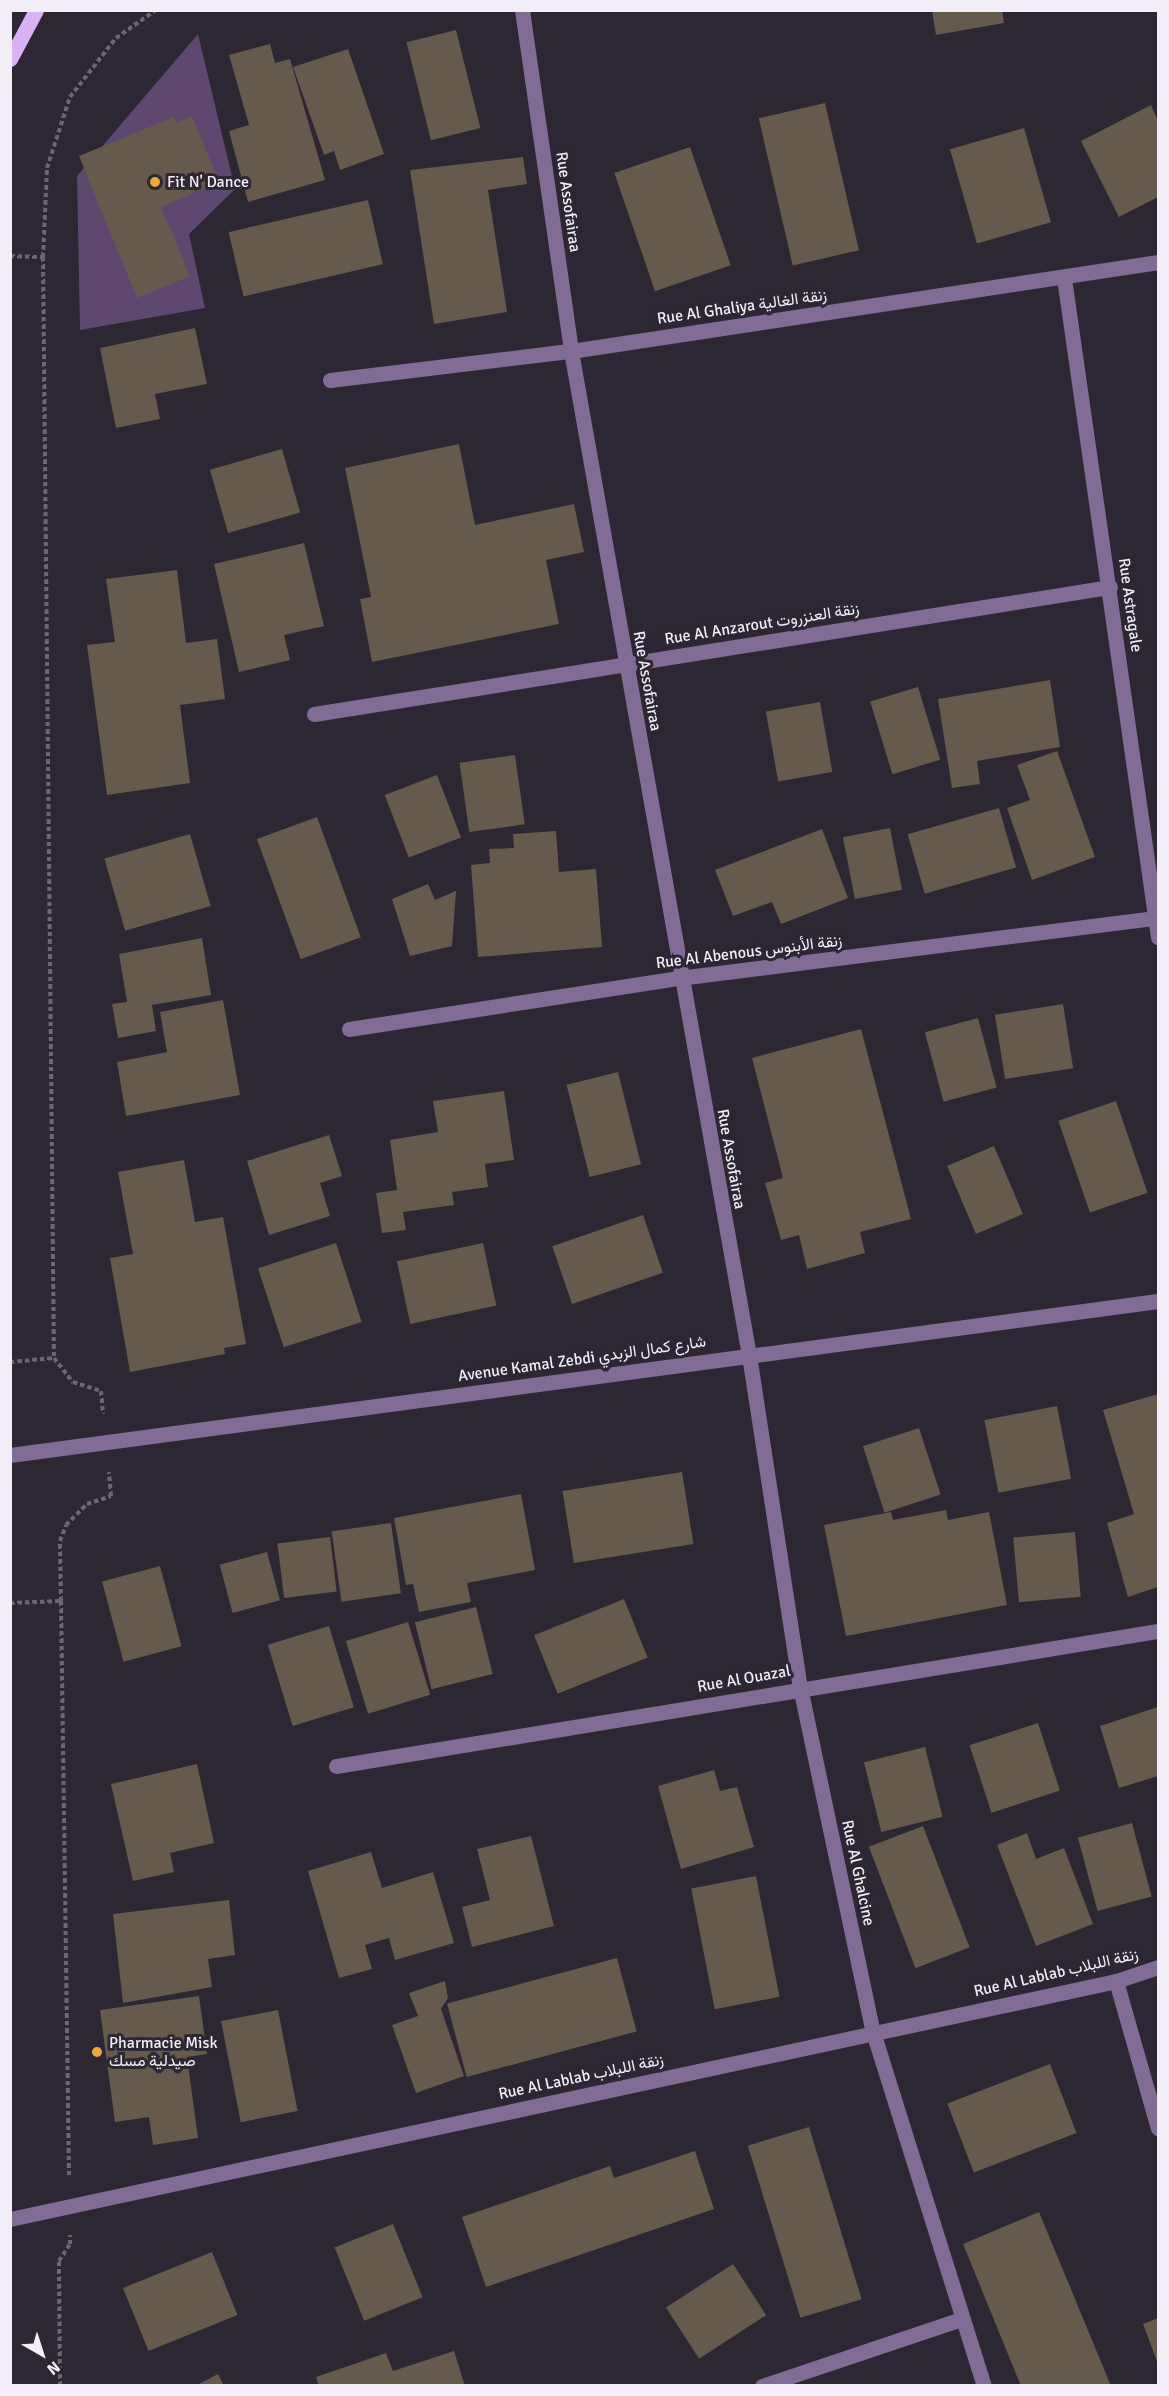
<!DOCTYPE html>
<meta charset="utf-8">
<style>
body{margin:0}
#map{position:relative;width:1169px;height:2396px;overflow:hidden;background:#2d2633;font-family:Signika,Vazirmatn,sans-serif}
div>[style]{position:absolute}
.green>*{inset:0;background:#5e486f}
.building>*{inset:0;background:#655a4c;transform-origin:0 0}
.path>*{height:4px;margin-top:-2px;transform-origin:0;background:repeating-linear-gradient(90deg,#6d6672 0 4.5px,transparent 0 7.5px)}
.minor>*{height:15px;margin:-7.5px;padding:0 7.5px;transform-origin:7.5px;border-radius:7.5px;background:#826b95}
.major>*{height:15px;margin:-7.5px;padding:0 7.5px;transform-origin:7.5px;border-radius:7.5px;background:#d8b1f7}
.dots>*{width:16px;height:16px;translate:-50% -50%;box-sizing:border-box;border:3px solid #2d2633;border-radius:50%}
span{translate:-50% -50%;white-space:nowrap;text-align:center;line-height:1.15;-webkit-text-stroke:6px #2d2633;paint-order:stroke}
.poi-label{font-size:16px;color:#f2edf7}
.left{translate:0 -50%;text-align:left}
.street-label{font-size:16px;color:#f2edf7}
.frame{position:absolute;inset:0;border:12px solid #f2edf7;pointer-events:none}
.north{position:absolute;left:12px;top:2324px;width:60px;height:60px;-webkit-text-stroke:4px #2d2633;paint-order:stroke;rotate:141deg;font-size:16px;font-weight:700;line-height:24px;text-align:center;color:#f2edf7}
.north::after{content:'';display:block;margin:auto;width:21px;height:27px;background:#f2edf7;clip-path:polygon(50% 0,100% 100%,50% 72%,0 100%)}
</style>
<div id="map">
<div class="green">
<div style="clip-path:polygon(198px 34px,235px 189px,189px 234px,205px 308px,80px 330px,77px 176px)"></div>
</div>
<div class="building">
<div style="clip-path:polygon(932px 10px,1002px 10px,1004px 23px,936px 35px)"></div>
<div style="left:456px;top:30px;width:101px;height:51px;rotate:76deg"></div>
<div style="clip-path:polygon(270px 44px,275px 63px,290px 59px,325px 180px,248px 202px,229px 131px,249px 125px,229px 55px)"></div>
<div style="clip-path:polygon(348px 49px,384px 154px,340px 170px,334px 151px,324px 155px,293px 67px)"></div>
<div style="left:825px;top:103px;width:151px;height:68px;rotate:77deg"></div>
<div style="clip-path:polygon(1151px 105px,1158px 121px,1158px 197px,1119px 217px,1081px 141px)"></div>
<div style="clip-path:polygon(192px 116px,219px 182px,161px 207px,190px 276px,137px 298px,79px 156px,174px 117px,176px 123px)"></div>
<div style="left:1024px;top:128px;width:98px;height:77px;rotate:74deg"></div>
<div style="left:690px;top:147px;width:125px;height:80px;rotate:71deg"></div>
<div style="clip-path:polygon(523px 157px,527px 184px,488px 190px,507px 312px,434px 324px,410px 170px)"></div>
<div style="left:368px;top:200px;width:66px;height:143px;rotate:77deg"></div>
<div style="clip-path:polygon(195px 328px,207px 384px,155px 394px,160px 419px,116px 428px,100px 348px)"></div>
<div style="clip-path:polygon(459px 444px,475px 525px,574px 504px,584px 552px,546px 560px,559px 624px,372px 662px,360px 599px,371px 597px,345px 468px)"></div>
<div style="left:282px;top:449px;width:66px;height:75px;rotate:74deg"></div>
<div style="clip-path:polygon(304px 543px,324px 626px,284px 635px,290px 660px,239px 672px,214px 564px)"></div>
<div style="clip-path:polygon(177px 570px,186px 643px,217px 639px,225px 699px,180px 705px,190px 783px,107px 795px,87px 645px,115px 642px,106px 579px)"></div>
<div style="clip-path:polygon(1050px 680px,1060px 747px,977px 761px,980px 784px,952px 788px,938px 699px)"></div>
<div style="left:918px;top:687px;width:76px;height:50px;rotate:73deg"></div>
<div style="left:820px;top:702px;width:71px;height:55px;rotate:80deg"></div>
<div style="clip-path:polygon(1057px 751px,1095px 857px,1032px 880px,1007px 808px,1030px 800px,1017px 765px)"></div>
<div style="left:515px;top:755px;width:70px;height:56px;rotate:82deg"></div>
<div style="left:437px;top:775px;width:67px;height:56px;rotate:69deg"></div>
<div style="left:999px;top:808px;width:62px;height:95px;rotate:74deg"></div>
<div style="left:317px;top:817px;width:128px;height:64px;rotate:70deg"></div>
<div style="left:890px;top:828px;width:63px;height:48px;rotate:79deg"></div>
<div style="clip-path:polygon(822px 829px,848px 898px,781px 924px,772px 902px,733px 916px,715px 870px)"></div>
<div style="clip-path:polygon(556px 831px,559px 872px,596px 869px,602px 947px,478px 957px,471px 865px,490px 863px,489px 849px,514px 848px,513px 834px)"></div>
<div style="left:190px;top:834px;width:75px;height:89px;rotate:74deg"></div>
<div style="clip-path:polygon(428px 884px,435px 900px,456px 891px,452px 946px,410px 956px,392px 899px)"></div>
<div style="clip-path:polygon(202px 938px,211px 995px,152px 1005px,156px 1031px,118px 1038px,112px 1004px,127px 1002px,119px 954px)"></div>
<div style="clip-path:polygon(223px 1000px,240px 1095px,126px 1116px,117px 1062px,167px 1052px,160px 1012px)"></div>
<div style="left:1063px;top:1004px;width:65px;height:69px;rotate:81deg"></div>
<div style="left:978px;top:1018px;width:72px;height:55px;rotate:75deg"></div>
<div style="clip-path:polygon(861px 1029px,911px 1219px,860px 1232px,865px 1253px,807px 1269px,799px 1235px,781px 1240px,765px 1183px,783px 1178px,752px 1058px)"></div>
<div style="left:618px;top:1072px;width:95px;height:53px;rotate:76deg"></div>
<div style="clip-path:polygon(504px 1091px,514px 1160px,485px 1164px,488px 1187px,452px 1192px,454px 1205px,403px 1212px,406px 1230px,382px 1233px,376px 1193px,397px 1190px,390px 1140px,438px 1132px,433px 1101px)"></div>
<div style="left:1116px;top:1101px;width:97px;height:61px;rotate:71deg"></div>
<div style="clip-path:polygon(329px 1135px,342px 1176px,320px 1183px,330px 1216px,269px 1235px,247px 1161px)"></div>
<div style="left:994px;top:1146px;width:74px;height:51px;rotate:67deg"></div>
<div style="clip-path:polygon(184px 1160px,195px 1222px,223px 1217px,246px 1344px,224px 1348px,225px 1354px,130px 1372px,110px 1258px,133px 1254px,118px 1172px)"></div>
<div style="left:643px;top:1215px;width:61px;height:96px;rotate:71deg"></div>
<div style="left:336px;top:1243px;width:83px;height:82px;rotate:72deg"></div>
<div style="left:483px;top:1243px;width:64px;height:88px;rotate:78deg"></div>
<div style="clip-path:polygon(1158px 1394px,1158px 1587px,1128px 1597px,1107px 1523px,1134px 1514px,1103px 1410px)"></div>
<div style="left:1057px;top:1406px;width:74px;height:74px;rotate:79deg"></div>
<div style="left:919px;top:1428px;width:70px;height:59px;rotate:72deg"></div>
<div style="left:682px;top:1472px;width:73px;height:121px;rotate:81deg"></div>
<div style="clip-path:polygon(521px 1494px,535px 1570px,467px 1583px,471px 1602px,419px 1612px,413px 1584px,406px 1585px,394px 1518px)"></div>
<div style="clip-path:polygon(946px 1510px,948px 1520px,989px 1512px,1007px 1605px,846px 1636px,824px 1525px,891px 1512px,893px 1520px)"></div>
<div style="left:391px;top:1523px;width:71px;height:60px;rotate:82deg"></div>
<div style="left:1075px;top:1532px;width:65px;height:62px;rotate:85deg"></div>
<div style="left:330px;top:1537px;width:55px;height:53px;rotate:83deg"></div>
<div style="left:267px;top:1552px;width:50px;height:49px;rotate:75deg"></div>
<div style="left:160px;top:1566px;width:83px;height:60px;rotate:75deg"></div>
<div style="left:624px;top:1599px;width:63px;height:97px;rotate:68deg"></div>
<div style="left:476px;top:1607px;width:69px;height:63px;rotate:76deg"></div>
<div style="left:408px;top:1622px;width:76px;height:65px;rotate:73deg"></div>
<div style="left:329px;top:1626px;width:85px;height:64px;rotate:73deg"></div>
<div style="clip-path:polygon(1158px 1707px,1158px 1776px,1119px 1788px,1100px 1726px)"></div>
<div style="left:1038px;top:1723px;width:71px;height:72px;rotate:72deg"></div>
<div style="left:925px;top:1747px;width:72px;height:63px;rotate:76deg"></div>
<div style="clip-path:polygon(197px 1764px,214px 1843px,170px 1853px,174px 1872px,133px 1881px,111px 1784px)"></div>
<div style="clip-path:polygon(714px 1770px,720px 1791px,737px 1787px,754px 1847px,681px 1869px,658px 1786px)"></div>
<div style="left:1132px;top:1823px;width:76px;height:56px;rotate:75deg"></div>
<div style="left:923px;top:1826px;width:130px;height:58px;rotate:69deg"></div>
<div style="clip-path:polygon(1027px 1833px,1036px 1859px,1064px 1848px,1093px 1924px,1036px 1946px,997px 1845px)"></div>
<div style="clip-path:polygon(531px 1836px,554px 1926px,472px 1947px,462px 1907px,490px 1900px,477px 1849px)"></div>
<div style="clip-path:polygon(371px 1852px,382px 1888px,433px 1872px,454px 1943px,395px 1960px,389px 1938px,365px 1945px,372px 1969px,339px 1978px,308px 1871px)"></div>
<div style="left:756px;top:1876px;width:123px;height:66px;rotate:79deg"></div>
<div style="clip-path:polygon(229px 1900px,235px 1955px,208px 1959px,212px 1987px,123px 2003px,113px 1914px)"></div>
<div style="left:617px;top:1958px;width:76px;height:176px;rotate:75deg"></div>
<div style="clip-path:polygon(445px 1981px,448px 1998px,441px 2009px,464px 2076px,416px 2093px,392px 2025px,418px 2016px,409px 1993px)"></div>
<div style="clip-path:polygon(199px 1996px,207px 2054px,187px 2057px,198px 2138px,153px 2145px,149px 2117px,115px 2122px,100px 2010px)"></div>
<div style="left:278px;top:2010px;width:103px;height:58px;rotate:79deg"></div>
<div style="left:1050px;top:2064px;width:74px;height:110px;rotate:69deg"></div>
<div style="left:809px;top:2127px;width:180px;height:64px;rotate:73deg"></div>
<div style="clip-path:polygon(695px 2151px,714px 2209px,486px 2287px,462px 2217px,610px 2166px,614px 2178px)"></div>
<div style="clip-path:polygon(1039px 2212px,1111px 2386px,1021px 2386px,963px 2244px)"></div>
<div style="left:393px;top:2224px;width:79px;height:63px;rotate:68deg"></div>
<div style="left:212px;top:2252px;width:68px;height:96px;rotate:68deg"></div>
<div style="left:733px;top:2264px;width:61px;height:80px;rotate:57deg"></div>
<div style="clip-path:polygon(1158px 2318px,1158px 2364px,1143px 2324px)"></div>
<div style="clip-path:polygon(454px 2351px,465px 2386px,319px 2386px,316px 2377px,386px 2353px,393px 2371px)"></div>
<div style="clip-path:polygon(218px 2374px,224px 2386px,195px 2386px)"></div>
</div>
<div class="path">
<div style="left:10px;top:256px;width:33px;rotate:2deg"></div>
<div style="left:43px;top:257px;width:89px;rotate:-87.4deg"></div>
<div style="left:47px;top:168px;width:75px;rotate:-72.1deg"></div>
<div style="left:70px;top:97px;width:75px;rotate:-52.1deg"></div>
<div style="left:116px;top:38px;width:49px;rotate:-35deg"></div>
<div style="left:43px;top:257px;width:1101px;rotate:89.43deg"></div>
<div style="left:10px;top:1362px;width:44px;rotate:-5.2deg"></div>
<div style="left:54px;top:1358px;width:31px;rotate:52deg"></div>
<div style="left:73px;top:1382px;width:29px;rotate:18deg"></div>
<div style="left:101px;top:1391px;width:23px;rotate:85deg"></div>
<div style="left:61px;top:1601px;width:575px;rotate:89.2deg"></div>
<div style="left:10px;top:1603px;width:51px;rotate:-2.2deg"></div>
<div style="left:61px;top:1601px;width:60px;rotate:-91deg"></div>
<div style="left:60px;top:1541px;width:17px;rotate:-69deg"></div>
<div style="left:66px;top:1525px;width:30px;rotate:-45deg"></div>
<div style="left:87px;top:1504px;width:25px;rotate:-18deg"></div>
<div style="left:111px;top:1496px;width:24px;rotate:-95deg"></div>
<div style="left:60px;top:2386px;width:125px;rotate:-90.5deg"></div>
<div style="left:59px;top:2261px;width:20px;rotate:-57deg"></div>
<div style="left:70px;top:2244px;width:9px;rotate:-90deg"></div>
</div>
<div class="minor">
<div style="left:522px;top:10px;width:345px;rotate:81.8deg"></div>
<div style="left:571px;top:351px;width:1020px;rotate:79.95deg"></div>
<div style="left:749px;top:1355px;width:336px;rotate:81.3deg"></div>
<div style="left:800px;top:1687px;width:353px;rotate:78.1deg"></div>
<div style="left:873px;top:2032px;width:371px;rotate:72.6deg"></div>
<div style="left:1064px;top:278px;width:666px;rotate:81.88deg"></div>
<div style="left:330px;top:380px;width:243px;rotate:-6.9deg"></div>
<div style="left:571px;top:351px;width:594px;rotate:-8.62deg"></div>
<div style="left:314px;top:714px;width:806px;rotate:-9.07deg"></div>
<div style="left:349px;top:1029px;width:334px;rotate:-8.8deg"></div>
<div style="left:679px;top:978px;width:480px;rotate:-7.2deg"></div>
<div style="left:10px;top:1455px;width:1158px;rotate:-7.64deg"></div>
<div style="left:336px;top:1766px;width:833px;rotate:-9.33deg"></div>
<div style="left:1116px;top:1981px;width:153px;rotate:74.1deg"></div>
<div style="left:10px;top:2219px;width:1131px;rotate:-12.14deg"></div>
<div style="left:1116px;top:1981px;width:44px;rotate:-18.4deg"></div>
<div style="left:762px;top:2386px;width:210px;rotate:-18.6deg"></div>
</div>
<div class="major">
<div style="left:10px;top:59px;width:55px;rotate:-62deg"></div>
</div>
<div class="dots">
<div style="left:155px;top:182px;background:#eda83b"></div>
<div style="left:97px;top:2052px;background:#eda83b"></div>
</div>
<div class="poi-label">
<span class="left" style="left:167px;top:182px">Fit N' Dance</span>
<span class="left" style="left:109px;top:2052px">Pharmacie Misk<br>صيدلية مسك</span>
</div>
<div class="street-label">
<span style="left:568px;top:202px;rotate:82deg">Rue Assofairaa</span>
<span style="left:742px;top:307px;rotate:-8deg">Rue Al Ghaliya زنقة الغالية</span>
<span style="left:1130px;top:605px;rotate:82deg">Rue Astragale</span>
<span style="left:762px;top:624px;rotate:-9deg">Rue Al Anzarout زنقة العنزروت</span>
<span style="left:647px;top:681px;rotate:80deg">Rue Assofairaa</span>
<span style="left:749px;top:952px;rotate:-7deg">Rue Al Abenous زنقة الأبنوس</span>
<span style="left:731px;top:1159px;rotate:80deg">Rue Assofairaa</span>
<span style="left:582px;top:1359px;rotate:-8deg">Avenue Kamal Zebdi شارع كمال الزبدي</span>
<span style="left:744px;top:1679px;rotate:-10deg">Rue Al Ouazal</span>
<span style="left:858px;top:1873px;rotate:78deg">Rue Al Ghalcine</span>
<span style="left:1056px;top:1973px;rotate:-13deg">Rue Al Lablab زنقة اللبلاب</span>
<span style="left:581px;top:2077px;rotate:-12deg">Rue Al Lablab زنقة اللبلاب</span>
</div>
<div class="frame"></div>
<div class="north">N</div>
</div>
